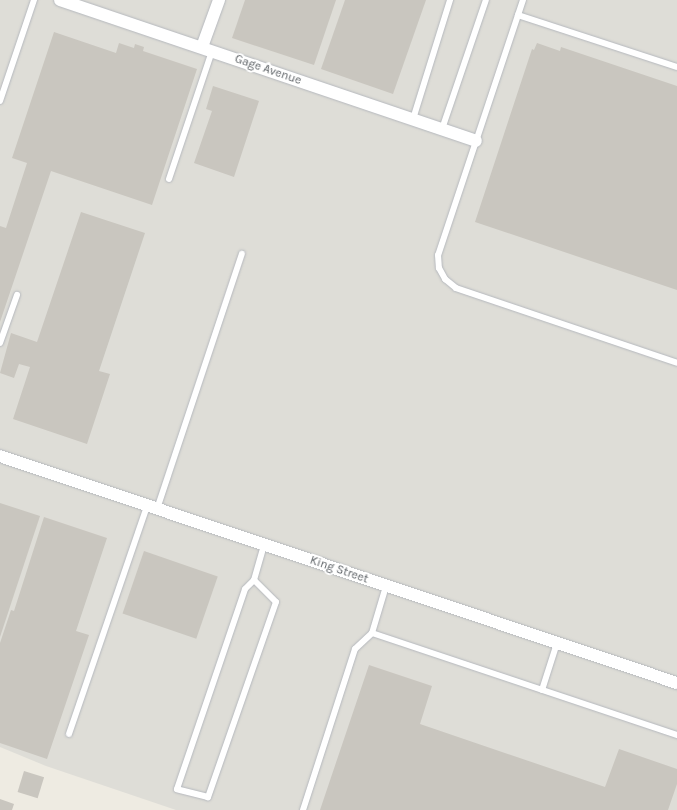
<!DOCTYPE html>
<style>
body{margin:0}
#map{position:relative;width:677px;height:810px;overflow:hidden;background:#eeebe2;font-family:Karla,sans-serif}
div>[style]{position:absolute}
.industrial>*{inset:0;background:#deddd7}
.building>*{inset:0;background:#c9c6bf;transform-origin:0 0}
.roads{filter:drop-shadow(0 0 1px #b5b8bd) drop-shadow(0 0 1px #b5b8bd)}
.lane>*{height:6px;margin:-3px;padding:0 3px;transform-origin:3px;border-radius:3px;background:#fff}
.street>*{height:12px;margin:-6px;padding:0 6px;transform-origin:6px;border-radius:6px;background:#fff}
span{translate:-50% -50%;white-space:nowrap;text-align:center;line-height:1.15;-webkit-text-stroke:4px #fff;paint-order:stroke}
.street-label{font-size:12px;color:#5a5f63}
</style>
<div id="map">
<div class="industrial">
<div style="clip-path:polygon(0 0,677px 0,677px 810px,176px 810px,46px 766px,0 747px)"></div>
</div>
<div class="building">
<div style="clip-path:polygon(245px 0,336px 0,314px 65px,232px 38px)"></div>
<div style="clip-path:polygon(345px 0,426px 0,393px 94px,321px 69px)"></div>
<div style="clip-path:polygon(54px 32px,116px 53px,119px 43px,134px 48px,135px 44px,144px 47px,143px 51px,197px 69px,152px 205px,51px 171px,0 322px,0 226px,6px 228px,27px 163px,12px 158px)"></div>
<div style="clip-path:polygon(537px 43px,560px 51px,561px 47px,677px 86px,677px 290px,475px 222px,532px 49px,534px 50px)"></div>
<div style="clip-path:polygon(213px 86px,259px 101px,234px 177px,194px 163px,212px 111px,206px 109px)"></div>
<div style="clip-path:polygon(81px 212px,145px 233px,99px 371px,110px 374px,87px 444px,13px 419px,30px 367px,19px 364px,14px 378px,0 373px,11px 333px,37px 342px)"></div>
<div style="clip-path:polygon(0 503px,40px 516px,0 637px)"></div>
<div style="clip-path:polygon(44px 517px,107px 538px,76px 631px,89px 635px,47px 759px,0 743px,0 643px,11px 610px,14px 611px)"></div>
<div style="left:144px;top:551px;width:78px;height:66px;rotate:19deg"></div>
<div style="clip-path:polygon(369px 665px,432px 686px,420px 724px,605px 787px,619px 749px,677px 769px,677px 784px,668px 810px,320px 810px)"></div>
<div style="left:24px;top:771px;width:21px;height:22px;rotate:17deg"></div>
<div style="clip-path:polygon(0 799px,14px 804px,12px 810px,0 810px)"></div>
</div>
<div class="roads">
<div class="lane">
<div style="left:523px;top:0;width:269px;rotate:108.4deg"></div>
<div style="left:438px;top:255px;width:13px;rotate:86deg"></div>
<div style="left:439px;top:268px;width:13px;rotate:61deg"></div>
<div style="left:445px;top:279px;width:14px;rotate:39deg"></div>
<div style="left:456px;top:288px;width:233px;rotate:18.7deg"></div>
<div style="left:518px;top:15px;width:167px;rotate:18.1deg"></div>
<div style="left:0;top:101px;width:107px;rotate:-71.4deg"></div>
<div style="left:413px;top:119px;width:125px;rotate:-72.7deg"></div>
<div style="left:442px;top:129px;width:136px;rotate:-71.2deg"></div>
<div style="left:169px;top:179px;width:135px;rotate:-71.4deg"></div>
<div style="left:0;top:343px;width:51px;rotate:-70.5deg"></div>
<div style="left:157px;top:509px;width:269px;rotate:-71.6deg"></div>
<div style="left:254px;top:580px;width:31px;rotate:45deg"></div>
<div style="left:276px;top:602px;width:207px;rotate:109.2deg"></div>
<div style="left:208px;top:797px;width:32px;rotate:-166deg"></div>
<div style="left:177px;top:789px;width:211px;rotate:-71.2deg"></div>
<div style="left:245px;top:589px;width:13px;rotate:-45deg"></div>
<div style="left:254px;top:580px;width:36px;rotate:-74deg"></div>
<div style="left:372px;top:633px;width:322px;rotate:18.5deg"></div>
<div style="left:542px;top:690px;width:49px;rotate:-72.3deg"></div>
<div style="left:69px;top:734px;width:241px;rotate:-71.1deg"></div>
<div style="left:303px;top:810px;width:169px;rotate:-72.1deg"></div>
<div style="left:355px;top:649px;width:23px;rotate:-43deg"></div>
<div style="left:372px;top:633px;width:49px;rotate:-73.4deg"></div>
</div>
<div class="street">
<div style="left:60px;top:0;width:439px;rotate:18.7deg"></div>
<div style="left:202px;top:47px;width:50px;rotate:-70.1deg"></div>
<div style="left:0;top:456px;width:714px;rotate:18.54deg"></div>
</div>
</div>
<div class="street-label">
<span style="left:268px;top:70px;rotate:19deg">Gage Avenue</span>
<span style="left:339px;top:570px;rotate:19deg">King Street</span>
</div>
</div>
